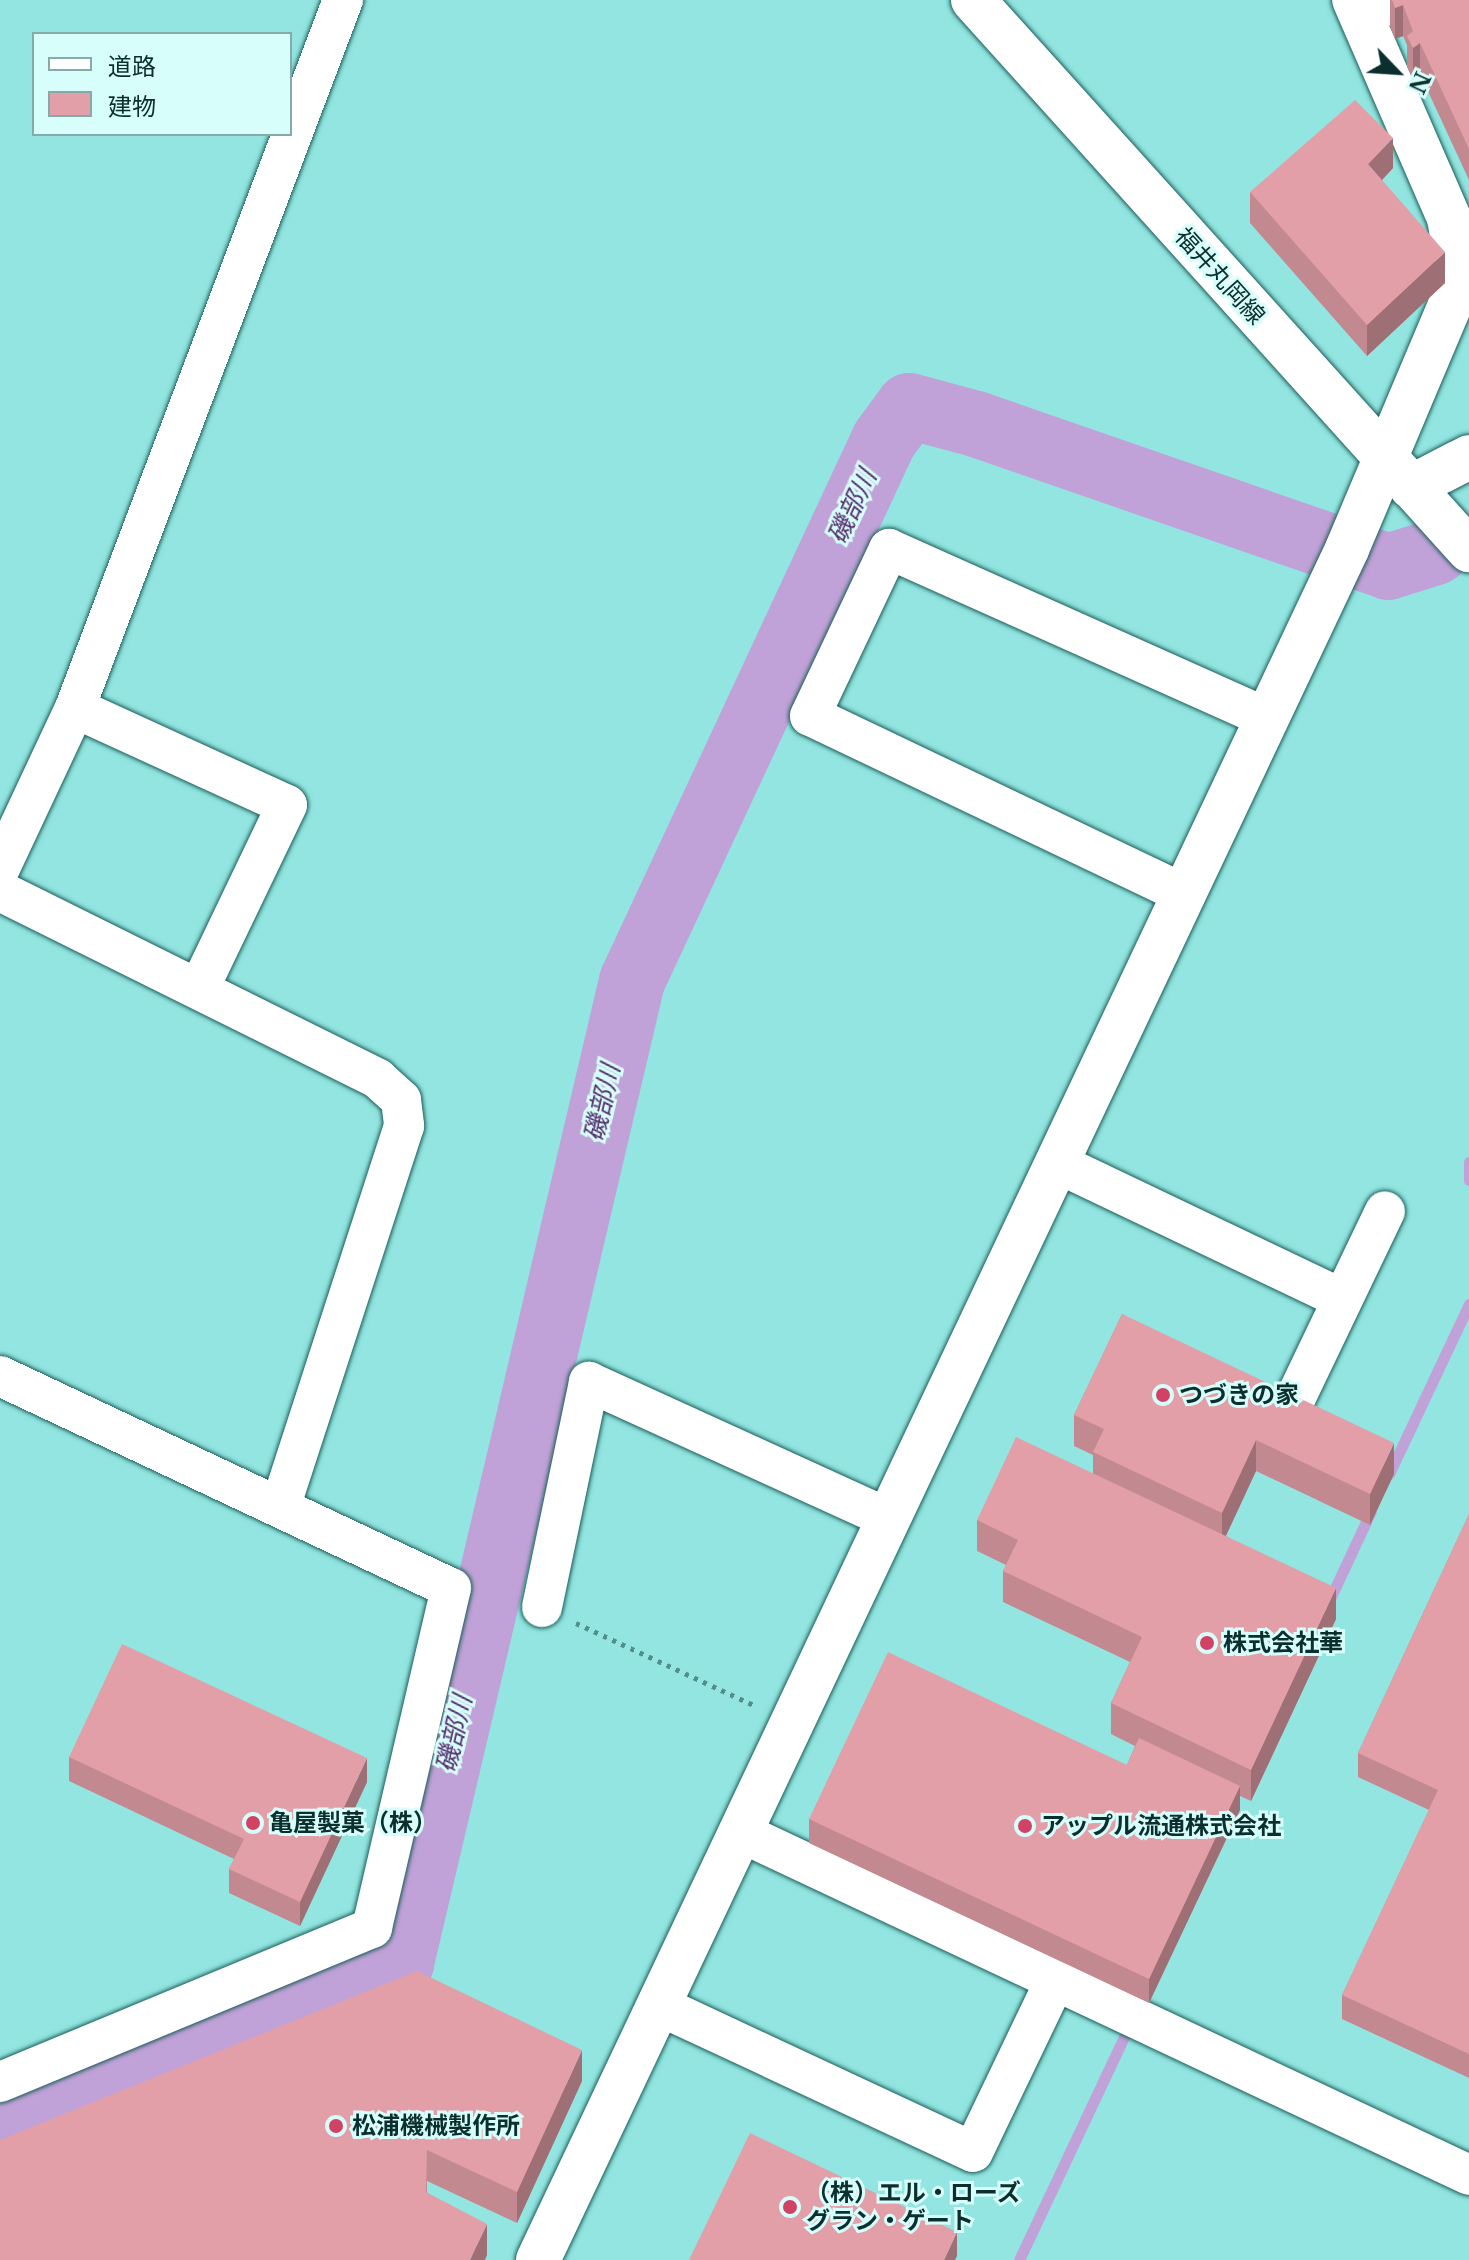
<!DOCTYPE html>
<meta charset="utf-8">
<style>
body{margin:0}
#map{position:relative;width:1469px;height:2260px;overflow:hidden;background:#92e5e0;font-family:"Libre Baskerville","Noto Sans JP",serif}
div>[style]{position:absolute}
.stream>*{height:11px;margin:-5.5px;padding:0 5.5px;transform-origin:5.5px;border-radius:5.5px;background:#c1a2d8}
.river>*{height:66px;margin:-33px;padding:0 33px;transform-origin:33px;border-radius:33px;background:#c1a2d8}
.path>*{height:5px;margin-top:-2.5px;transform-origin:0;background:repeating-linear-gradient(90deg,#528f8c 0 4px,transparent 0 10px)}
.roads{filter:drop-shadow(0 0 2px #1b5d5a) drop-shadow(0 0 2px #1b5d5a)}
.minor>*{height:40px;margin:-20px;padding:0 20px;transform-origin:20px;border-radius:20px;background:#fff}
.tertiary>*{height:44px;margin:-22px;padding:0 22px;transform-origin:22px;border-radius:22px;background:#fff}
.secondary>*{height:44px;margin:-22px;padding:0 22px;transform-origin:22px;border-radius:22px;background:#fff}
.primary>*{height:44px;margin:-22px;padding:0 22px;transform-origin:22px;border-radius:22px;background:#fff}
.wall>*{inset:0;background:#c38990}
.shaded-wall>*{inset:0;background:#9f6f76}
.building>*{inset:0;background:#e39fa8}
.dots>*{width:22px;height:22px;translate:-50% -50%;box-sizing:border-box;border:4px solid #d7fefb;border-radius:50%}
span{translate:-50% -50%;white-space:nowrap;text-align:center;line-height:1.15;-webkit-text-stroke:6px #d7fefb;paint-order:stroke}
.street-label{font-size:24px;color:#0b2f2e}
.poi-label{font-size:24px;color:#0b2f2e;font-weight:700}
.left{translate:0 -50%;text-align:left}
.water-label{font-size:26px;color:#562d6e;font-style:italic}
.legend{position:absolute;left:32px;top:32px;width:260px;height:104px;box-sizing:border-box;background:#d7fefb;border:2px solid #85aba9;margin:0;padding:10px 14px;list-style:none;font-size:24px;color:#0b2f2e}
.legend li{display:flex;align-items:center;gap:16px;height:40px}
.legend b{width:40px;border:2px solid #85aba9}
.north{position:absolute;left:1357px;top:32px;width:80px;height:80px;-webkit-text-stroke:6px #d7fefb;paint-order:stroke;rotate:115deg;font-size:22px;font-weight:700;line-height:32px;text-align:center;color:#0b2f2e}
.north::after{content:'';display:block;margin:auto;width:28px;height:36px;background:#0b2f2e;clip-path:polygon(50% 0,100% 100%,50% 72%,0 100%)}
</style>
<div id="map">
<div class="stream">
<div style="left:1469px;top:1162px;width:18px;rotate:90deg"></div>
<div style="left:1389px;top:1474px;width:188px;rotate:-64.8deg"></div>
<div style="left:1329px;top:1601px;width:99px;rotate:-65deg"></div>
<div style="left:1019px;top:2260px;width:263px;rotate:-64.8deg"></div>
</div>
<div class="river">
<div style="left:0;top:2136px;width:437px;rotate:-23.3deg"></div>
<div style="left:401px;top:1963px;width:1009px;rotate:-76.76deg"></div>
<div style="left:632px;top:981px;width:597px;rotate:-65.02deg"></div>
<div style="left:884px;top:440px;width:42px;rotate:-53.7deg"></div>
<div style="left:909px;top:406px;width:69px;rotate:15deg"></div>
<div style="left:976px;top:424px;width:436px;rotate:19.1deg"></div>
<div style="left:1388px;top:567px;width:50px;rotate:-17.4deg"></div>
</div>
<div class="path">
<div style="left:576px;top:1623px;width:198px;rotate:24.8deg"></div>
</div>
<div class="roads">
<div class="minor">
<div style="left:1358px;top:9px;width:78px;rotate:-6.7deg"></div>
<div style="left:75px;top:708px;width:233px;rotate:24.6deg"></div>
<div style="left:287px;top:805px;width:204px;rotate:115.6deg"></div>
<div style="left:0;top:868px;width:177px;rotate:-64.9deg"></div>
<div style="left:75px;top:708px;width:757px;rotate:-69.27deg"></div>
<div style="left:0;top:891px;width:422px;rotate:26.4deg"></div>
<div style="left:378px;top:1079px;width:31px;rotate:42deg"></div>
<div style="left:401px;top:1100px;width:26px;rotate:83deg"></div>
<div style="left:404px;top:1126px;width:401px;rotate:108deg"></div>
<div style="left:1184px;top:894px;width:414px;rotate:-154.5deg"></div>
<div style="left:810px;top:716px;width:185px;rotate:-64.7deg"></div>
<div style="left:889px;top:549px;width:414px;rotate:24.1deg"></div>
<div style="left:1057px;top:1163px;width:314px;rotate:25.5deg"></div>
<div style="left:0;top:1376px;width:498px;rotate:25.2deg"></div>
<div style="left:451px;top:1588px;width:349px;rotate:103.1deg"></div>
<div style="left:372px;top:1928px;width:403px;rotate:157.5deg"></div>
<div style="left:1295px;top:1399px;width:208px;rotate:-64.4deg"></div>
<div style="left:542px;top:1607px;width:230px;rotate:-78.2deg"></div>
<div style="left:589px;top:1382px;width:330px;rotate:24.5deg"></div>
<div style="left:742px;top:1833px;width:803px;rotate:25.19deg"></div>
<div style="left:660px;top:2006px;width:345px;rotate:25deg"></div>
<div style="left:973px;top:2152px;width:187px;rotate:-64.4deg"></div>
</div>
<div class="tertiary">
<div style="left:538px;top:2260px;width:1893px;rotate:-64.69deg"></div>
<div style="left:1347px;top:549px;width:278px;rotate:-67.1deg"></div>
<div style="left:1455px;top:293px;width:29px;rotate:-86deg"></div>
<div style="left:1457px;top:264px;width:47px;rotate:-99.9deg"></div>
<div style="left:1449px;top:218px;width:238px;rotate:-113.5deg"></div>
</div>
<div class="secondary">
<div style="left:1411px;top:487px;width:65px;rotate:-27.3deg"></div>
</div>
<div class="primary">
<div style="left:973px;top:0;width:741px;rotate:47.96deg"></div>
</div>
</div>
<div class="wall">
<div style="clip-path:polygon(1390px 0,1469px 0,1469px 180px,1420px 74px,1413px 79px,1407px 67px,1407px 45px,1403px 36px,1395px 39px,1390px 26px)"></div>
<div style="clip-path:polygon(1393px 168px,1382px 180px,1445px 283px,1367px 356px,1250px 223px,1250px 192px)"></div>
<div style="clip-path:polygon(1122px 1314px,1394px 1474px,1370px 1525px,1256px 1471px,1226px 1536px,1336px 1619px,1251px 1801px,1240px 1796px,1240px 1810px,1149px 2003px,809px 1843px,809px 1819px,1127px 1765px,1135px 1746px,1111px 1734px,1111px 1703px,1130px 1662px,1003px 1602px,1003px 1571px,1006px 1565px,977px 1551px,977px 1520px,1093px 1473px,1093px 1455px,1074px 1446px,1074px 1415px)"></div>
<div style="clip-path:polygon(1469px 1514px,1469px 2078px,1342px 2019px,1342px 1995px,1429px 1810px,1358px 1777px,1358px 1753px)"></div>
<div style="clip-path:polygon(69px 1757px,367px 1782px,300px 1926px,229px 1893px,229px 1869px,234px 1859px,69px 1781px)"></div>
<div style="clip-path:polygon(582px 2081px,517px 2223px,427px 2181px,427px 2192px,487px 2255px,0 2260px)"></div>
</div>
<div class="shaded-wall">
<div style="clip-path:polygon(1403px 5px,1403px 36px,1395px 39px,1395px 8px)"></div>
<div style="clip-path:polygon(1420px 43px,1420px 74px,1413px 79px,1413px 48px)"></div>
<div style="clip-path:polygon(1393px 138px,1393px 168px,1368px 195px,1368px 164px)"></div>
<div style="clip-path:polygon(1445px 252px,1445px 283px,1367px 356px,1367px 325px)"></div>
<div style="clip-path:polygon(1256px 1440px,1256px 1471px,1222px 1544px,1222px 1513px)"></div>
<div style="clip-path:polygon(1394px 1443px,1394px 1474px,1370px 1525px,1370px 1494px)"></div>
<div style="clip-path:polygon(1336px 1588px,1336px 1619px,1251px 1801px,1251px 1770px)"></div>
<div style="clip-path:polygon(367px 1758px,367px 1782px,300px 1926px,300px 1902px)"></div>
<div style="clip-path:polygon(1240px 1786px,1240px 1810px,1149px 2003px,1149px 1979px)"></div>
<div style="clip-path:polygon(582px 2050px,582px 2081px,517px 2223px,517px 2192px)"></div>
<div style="clip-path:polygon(487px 2224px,487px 2255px,485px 2260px,470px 2260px)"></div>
<div style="clip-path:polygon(957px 2232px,957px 2256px,955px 2260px,944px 2260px)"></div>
</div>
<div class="building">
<div style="clip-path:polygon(1392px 0,1469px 0,1469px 149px,1420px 43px,1413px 48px,1407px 36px,1413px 31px,1403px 5px,1395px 8px)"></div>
<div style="clip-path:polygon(1355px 100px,1393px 138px,1368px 164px,1445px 252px,1367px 325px,1250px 192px)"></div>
<div style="clip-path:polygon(1122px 1314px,1394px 1443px,1370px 1494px,1256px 1440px,1222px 1513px,1093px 1452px,1104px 1429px,1074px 1415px)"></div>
<div style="clip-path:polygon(1016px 1437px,1336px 1588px,1251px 1770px,1111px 1703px,1142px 1637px,1003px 1571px,1018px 1540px,977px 1520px)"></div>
<div style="clip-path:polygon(1469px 1514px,1469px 2054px,1342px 1995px,1438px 1790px,1358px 1753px)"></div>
<div style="clip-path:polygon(122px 1644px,367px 1758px,300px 1902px,229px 1869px,244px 1839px,69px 1757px)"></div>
<div style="clip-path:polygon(888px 1652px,1127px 1765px,1139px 1738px,1240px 1786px,1149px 1979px,809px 1819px)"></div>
<div style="clip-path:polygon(417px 1971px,582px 2050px,517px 2192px,427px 2150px,426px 2192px,487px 2224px,470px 2260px,0 2260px,0 2140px)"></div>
<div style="clip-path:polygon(750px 2133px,957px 2232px,944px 2260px,689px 2260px)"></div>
</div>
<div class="dots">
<div style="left:1163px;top:1395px;background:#d24264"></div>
<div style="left:1207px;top:1643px;background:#d24264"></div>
<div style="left:253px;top:1823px;background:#d24264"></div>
<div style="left:1025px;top:1826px;background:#d24264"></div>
<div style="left:336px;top:2126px;background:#d24264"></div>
<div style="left:790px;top:2207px;background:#d24264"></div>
</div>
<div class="street-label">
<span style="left:1220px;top:276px;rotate:48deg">福井丸岡線</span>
</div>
<div class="poi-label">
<span class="left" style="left:1179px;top:1395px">つづきの家</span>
<span class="left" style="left:1223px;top:1643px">株式会社華</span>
<span class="left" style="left:269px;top:1823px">亀屋製菓（株）</span>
<span class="left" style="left:1041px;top:1826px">アップル流通株式会社</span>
<span class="left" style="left:352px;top:2126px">松浦機械製作所</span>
<span class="left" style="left:806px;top:2207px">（株）エル・ローズ<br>グラン・ゲート</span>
</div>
<div class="water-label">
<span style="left:853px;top:507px;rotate:-65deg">磯部川</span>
<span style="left:603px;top:1103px;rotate:-77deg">磯部川</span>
<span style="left:455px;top:1734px;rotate:-77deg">磯部川</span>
</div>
<ul class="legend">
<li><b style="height:10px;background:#fff"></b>道路</li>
<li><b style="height:22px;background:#e39fa8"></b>建物</li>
</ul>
<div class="north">N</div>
</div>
